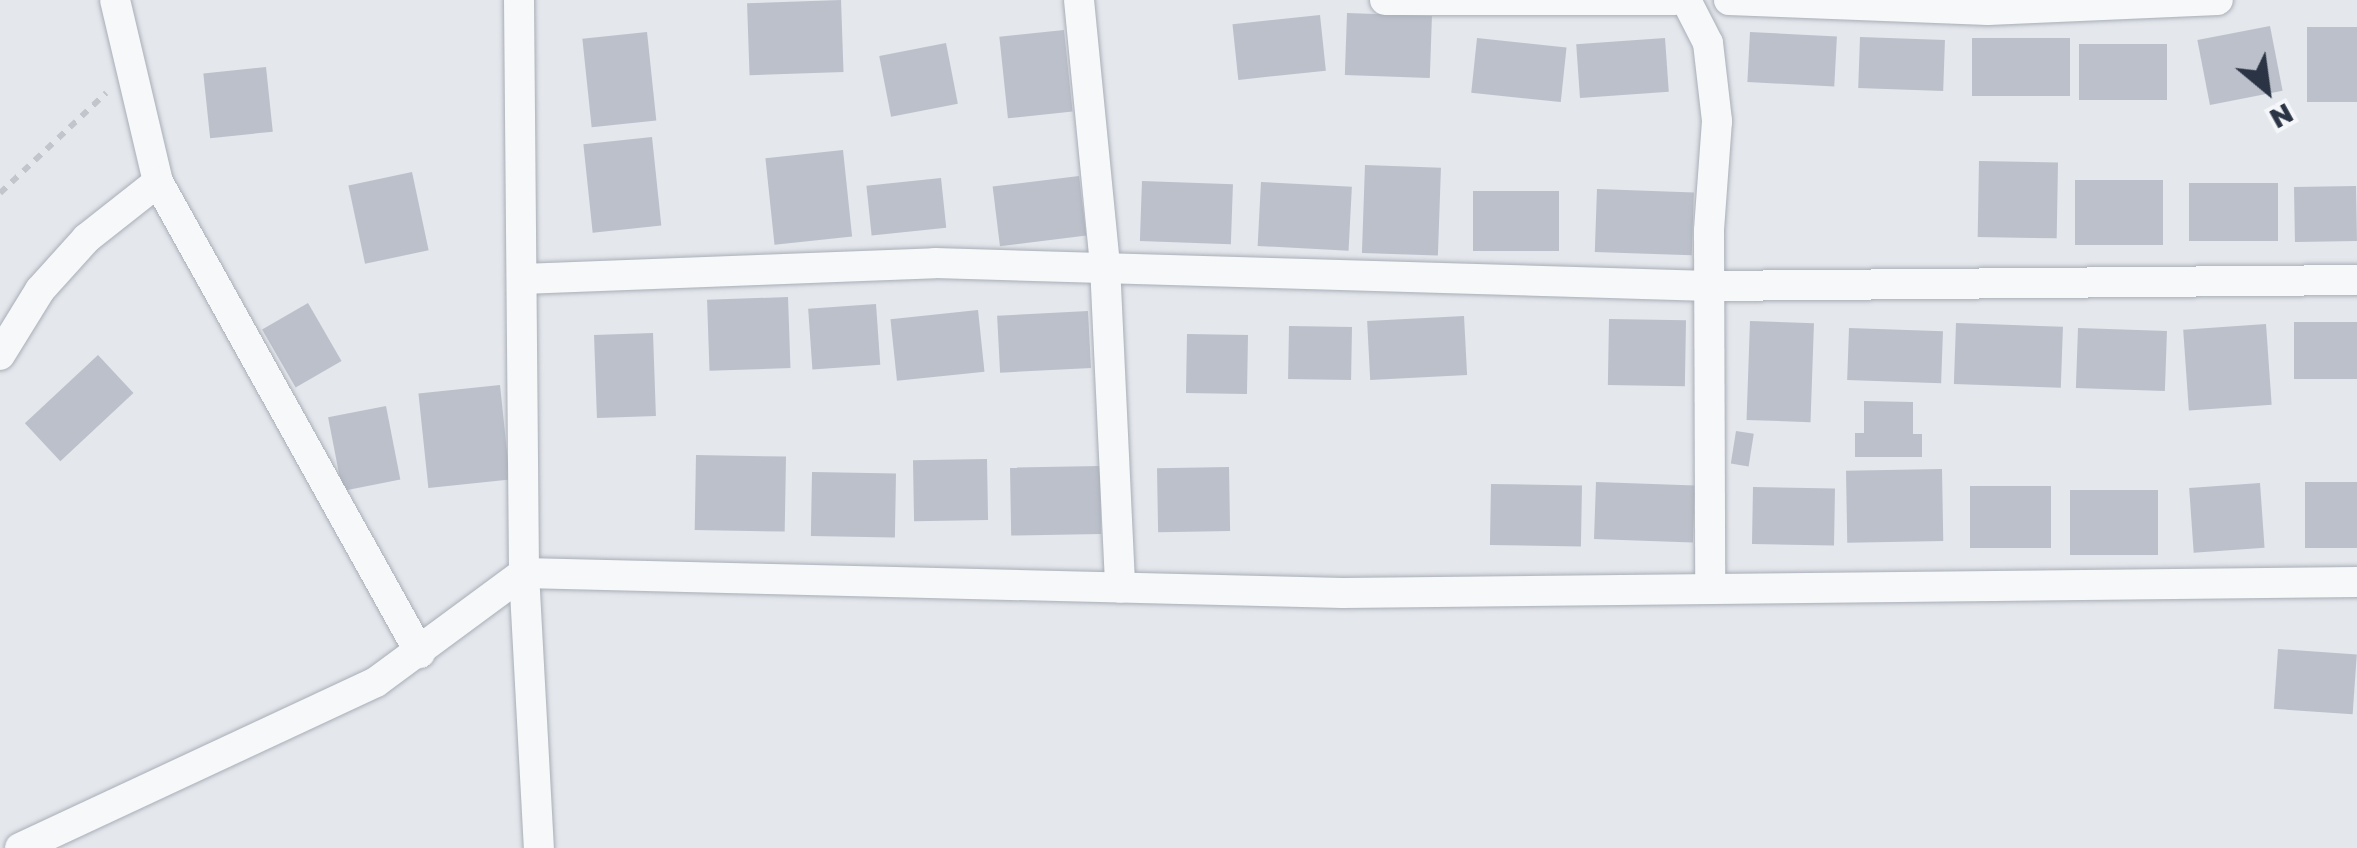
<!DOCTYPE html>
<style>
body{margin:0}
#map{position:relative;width:2357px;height:848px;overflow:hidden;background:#e4e7ec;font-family:"Golos Text",sans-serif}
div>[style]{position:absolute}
.building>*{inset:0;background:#bbc0ca;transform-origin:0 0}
.path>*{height:6px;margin-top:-3px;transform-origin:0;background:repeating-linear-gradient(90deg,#c2c5cb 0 8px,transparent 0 16px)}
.roads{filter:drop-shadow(0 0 2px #a9aeb7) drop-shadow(0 0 2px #a9aeb7)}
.street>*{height:30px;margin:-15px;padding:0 15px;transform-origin:15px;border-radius:15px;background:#f7f8fa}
span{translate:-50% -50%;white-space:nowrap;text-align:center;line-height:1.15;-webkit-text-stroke:8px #f4f6f9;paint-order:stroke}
.north{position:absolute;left:2217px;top:40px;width:100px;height:100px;-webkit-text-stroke:8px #f4f6f9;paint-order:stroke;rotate:151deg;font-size:28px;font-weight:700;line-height:40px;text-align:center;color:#2b3445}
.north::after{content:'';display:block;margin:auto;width:35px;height:45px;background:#2b3445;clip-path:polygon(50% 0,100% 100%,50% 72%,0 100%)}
</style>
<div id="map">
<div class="building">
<div style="left:841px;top:0;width:72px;height:94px;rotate:88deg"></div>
<div style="left:1347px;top:13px;width:85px;height:62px;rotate:2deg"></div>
<div style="left:1320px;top:15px;width:56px;height:88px;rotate:84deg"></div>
<div style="left:2270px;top:26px;width:66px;height:74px;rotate:79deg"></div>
<div style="left:2357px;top:27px;width:75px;height:50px;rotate:90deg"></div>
<div style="left:1064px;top:30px;width:82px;height:65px;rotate:84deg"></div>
<div style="left:647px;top:32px;width:89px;height:65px;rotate:84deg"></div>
<div style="left:1750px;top:32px;width:87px;height:50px;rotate:3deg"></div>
<div style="left:1860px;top:37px;width:85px;height:51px;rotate:2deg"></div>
<div style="left:1477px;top:38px;width:90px;height:55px;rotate:6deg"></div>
<div style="left:1665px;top:38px;width:54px;height:89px;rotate:86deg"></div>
<div style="left:1972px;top:38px;width:98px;height:58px"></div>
<div style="left:946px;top:43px;width:62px;height:68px;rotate:79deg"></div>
<div style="left:2079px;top:44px;width:88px;height:56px"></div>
<div style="left:266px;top:67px;width:65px;height:63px;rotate:84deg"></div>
<div style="left:652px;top:137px;width:89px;height:69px;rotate:84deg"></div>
<div style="left:843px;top:150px;width:87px;height:78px;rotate:84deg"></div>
<div style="left:1979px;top:161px;width:79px;height:76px;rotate:1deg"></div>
<div style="left:1365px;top:165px;width:76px;height:88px;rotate:2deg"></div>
<div style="left:412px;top:172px;width:80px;height:65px;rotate:78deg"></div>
<div style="left:1079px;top:176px;width:60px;height:87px;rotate:83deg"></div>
<div style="left:941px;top:178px;width:50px;height:75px;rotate:84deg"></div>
<div style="left:2075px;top:180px;width:88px;height:65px"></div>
<div style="left:1142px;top:181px;width:91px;height:60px;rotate:2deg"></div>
<div style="left:1261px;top:182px;width:91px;height:64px;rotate:3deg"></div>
<div style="left:2189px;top:183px;width:89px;height:58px"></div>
<div style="left:2356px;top:186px;width:55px;height:62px;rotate:89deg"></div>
<div style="left:1597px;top:189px;width:97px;height:63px;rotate:2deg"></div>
<div style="left:1559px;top:191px;width:60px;height:86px;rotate:90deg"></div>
<div style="left:788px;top:297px;width:71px;height:81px;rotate:88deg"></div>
<div style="left:308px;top:303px;width:67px;height:53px;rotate:60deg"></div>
<div style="left:876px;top:304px;width:61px;height:68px;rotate:86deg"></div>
<div style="left:978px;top:310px;width:62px;height:88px;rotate:84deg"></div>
<div style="left:1088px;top:311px;width:57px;height:91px;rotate:87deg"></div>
<div style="left:1464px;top:316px;width:59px;height:97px;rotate:87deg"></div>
<div style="left:1609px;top:319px;width:77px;height:66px;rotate:1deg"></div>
<div style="left:1750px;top:321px;width:64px;height:99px;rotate:2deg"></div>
<div style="left:2294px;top:322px;width:63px;height:57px"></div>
<div style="left:1956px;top:323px;width:107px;height:61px;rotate:2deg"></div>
<div style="left:2266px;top:324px;width:81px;height:83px;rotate:86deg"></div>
<div style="left:1289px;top:326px;width:63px;height:53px;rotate:1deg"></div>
<div style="left:1849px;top:328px;width:94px;height:52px;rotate:2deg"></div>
<div style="left:2078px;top:328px;width:89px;height:60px;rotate:2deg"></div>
<div style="left:653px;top:333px;width:83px;height:59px;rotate:88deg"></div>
<div style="left:1187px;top:334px;width:61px;height:59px;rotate:1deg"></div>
<div style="left:98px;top:355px;width:52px;height:100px;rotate:47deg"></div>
<div style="left:500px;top:385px;width:95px;height:82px;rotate:84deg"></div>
<div style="clip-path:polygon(1864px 401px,1913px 402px,1913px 434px,1922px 434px,1922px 457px,1855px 457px,1855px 433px,1864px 433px)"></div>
<div style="left:386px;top:406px;width:75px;height:59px;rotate:79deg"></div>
<div style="left:1736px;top:431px;width:18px;height:33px;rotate:9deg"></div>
<div style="left:696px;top:455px;width:90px;height:75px;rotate:1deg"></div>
<div style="left:987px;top:459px;width:61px;height:74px;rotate:89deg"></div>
<div style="left:1100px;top:466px;width:68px;height:90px;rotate:89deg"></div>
<div style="left:1229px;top:467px;width:64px;height:72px;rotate:89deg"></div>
<div style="left:1942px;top:469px;width:72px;height:96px;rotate:89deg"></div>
<div style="left:812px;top:472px;width:84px;height:64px;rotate:1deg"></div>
<div style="left:1596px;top:482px;width:99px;height:57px;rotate:2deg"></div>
<div style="left:2357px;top:482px;width:66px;height:52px;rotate:90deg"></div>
<div style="left:2260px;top:483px;width:65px;height:71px;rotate:86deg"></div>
<div style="left:1491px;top:484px;width:91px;height:61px;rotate:1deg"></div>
<div style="left:1970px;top:486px;width:81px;height:62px"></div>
<div style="left:1753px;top:487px;width:82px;height:57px;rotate:1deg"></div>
<div style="left:2158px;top:490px;width:65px;height:88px;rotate:90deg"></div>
<div style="left:2278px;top:649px;width:79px;height:60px;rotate:4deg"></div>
</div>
<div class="path">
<div style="left:0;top:193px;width:146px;rotate:-43.3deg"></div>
</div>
<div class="roads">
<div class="street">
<div style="left:115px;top:0;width:187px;rotate:76.7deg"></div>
<div style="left:158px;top:182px;width:539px;rotate:60.91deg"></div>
<div style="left:519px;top:0;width:573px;rotate:89.5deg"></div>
<div style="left:524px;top:573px;width:275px;rotate:86.9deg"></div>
<div style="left:1079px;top:0;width:266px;rotate:84.4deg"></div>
<div style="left:1105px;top:265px;width:323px;rotate:87.3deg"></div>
<div style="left:1385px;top:0;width:290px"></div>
<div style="left:1686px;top:0;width:48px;rotate:62.9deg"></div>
<div style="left:1708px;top:43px;width:79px;rotate:83.4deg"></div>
<div style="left:1717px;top:121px;width:110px;rotate:94.2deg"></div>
<div style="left:1709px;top:231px;width:356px;rotate:89.8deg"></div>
<div style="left:1729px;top:0;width:259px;rotate:2.2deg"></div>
<div style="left:1988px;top:10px;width:230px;rotate:-2.5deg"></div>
<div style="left:522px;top:279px;width:413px;rotate:-2.2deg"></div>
<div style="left:935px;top:263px;width:775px;rotate:1.7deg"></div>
<div style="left:1710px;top:286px;width:647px;rotate:-0.53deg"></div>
<div style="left:0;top:355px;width:76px;rotate:-58.4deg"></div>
<div style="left:40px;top:290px;width:70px;rotate:-47.9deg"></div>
<div style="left:87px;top:238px;width:90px;rotate:-38.3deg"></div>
<div style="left:20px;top:848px;width:393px;rotate:-25deg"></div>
<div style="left:376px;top:682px;width:184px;rotate:-36.4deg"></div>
<div style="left:524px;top:573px;width:819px;rotate:1.4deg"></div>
<div style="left:1343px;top:593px;width:1014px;rotate:-0.62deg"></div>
</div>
</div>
<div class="north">N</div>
</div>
